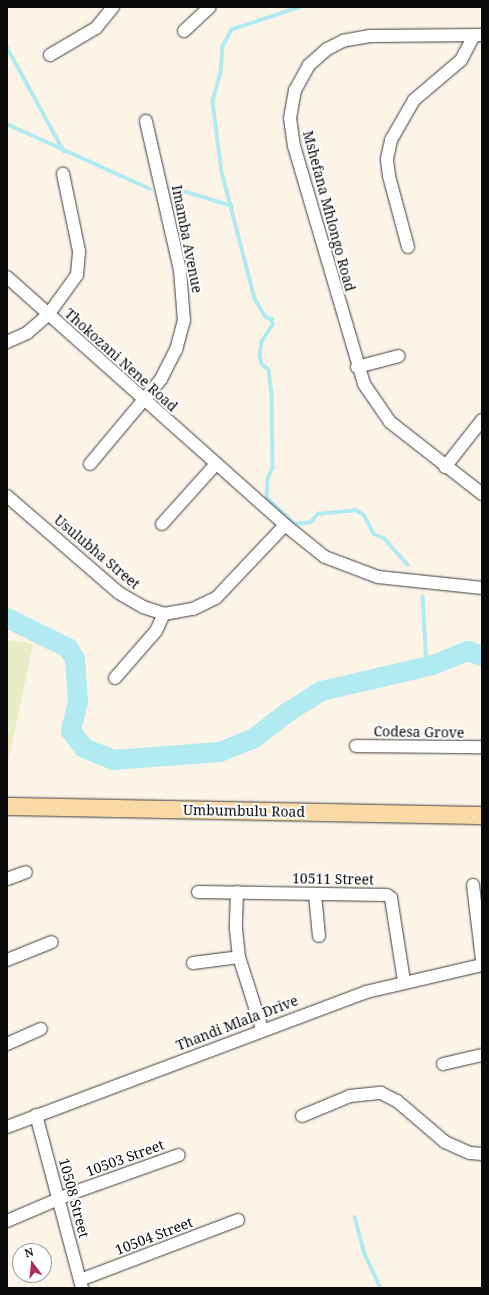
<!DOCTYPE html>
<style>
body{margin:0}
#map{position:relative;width:489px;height:1295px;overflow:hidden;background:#fdf4e8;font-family:"Noto Serif",serif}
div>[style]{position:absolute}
.pitch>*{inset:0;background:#e9ecc6}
.stream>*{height:3.5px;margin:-1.75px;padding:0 1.75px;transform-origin:1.75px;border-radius:1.75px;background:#b1eaf1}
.river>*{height:20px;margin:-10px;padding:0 10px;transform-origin:10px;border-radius:10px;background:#b1eaf1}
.roads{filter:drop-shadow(0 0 1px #3d3d3d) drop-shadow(0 0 1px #3d3d3d)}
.minor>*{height:12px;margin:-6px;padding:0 6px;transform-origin:6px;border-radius:6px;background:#fff}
.secondary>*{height:17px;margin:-8.5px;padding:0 8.5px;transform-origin:8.5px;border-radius:8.5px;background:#f9daa7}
span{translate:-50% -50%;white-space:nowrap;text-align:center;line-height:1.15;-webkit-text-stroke:4px #fff;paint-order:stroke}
.street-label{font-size:14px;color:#0a0a0a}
.frame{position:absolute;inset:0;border:8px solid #0a0a0a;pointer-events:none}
.north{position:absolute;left:12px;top:1243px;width:40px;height:40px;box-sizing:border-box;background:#fff;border:1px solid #9d9d9d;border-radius:50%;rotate:344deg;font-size:11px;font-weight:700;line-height:16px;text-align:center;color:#0a0a0a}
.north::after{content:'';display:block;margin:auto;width:14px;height:18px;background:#ae2d55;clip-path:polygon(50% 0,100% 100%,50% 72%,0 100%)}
</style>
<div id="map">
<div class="pitch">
<div style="clip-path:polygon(7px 640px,33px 644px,8px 763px,7px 763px)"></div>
</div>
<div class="stream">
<div style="left:301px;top:7px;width:73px;rotate:161.6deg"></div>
<div style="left:232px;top:30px;width:18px;rotate:119deg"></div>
<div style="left:223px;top:46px;width:26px;rotate:94deg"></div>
<div style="left:221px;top:72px;width:31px;rotate:105deg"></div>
<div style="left:213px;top:102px;width:71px;rotate:82.7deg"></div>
<div style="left:222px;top:172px;width:131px;rotate:75.4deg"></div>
<div style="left:255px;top:299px;width:21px;rotate:59deg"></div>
<div style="left:266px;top:317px;width:6px;rotate:18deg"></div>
<div style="left:272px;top:319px;width:6px;rotate:81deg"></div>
<div style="left:273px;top:325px;width:20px;rotate:123deg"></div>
<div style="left:262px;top:342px;width:14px;rotate:98deg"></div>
<div style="left:260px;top:356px;width:8px;rotate:76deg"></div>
<div style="left:262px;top:364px;width:9px;rotate:41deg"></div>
<div style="left:269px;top:370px;width:23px;rotate:83deg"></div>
<div style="left:272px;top:393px;width:75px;rotate:89.2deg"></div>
<div style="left:273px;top:468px;width:12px;rotate:114deg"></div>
<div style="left:268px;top:479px;width:19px;rotate:93deg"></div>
<div style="left:267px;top:498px;width:38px;rotate:43deg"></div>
<div style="left:295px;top:524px;width:16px;rotate:-7deg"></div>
<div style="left:311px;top:522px;width:11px;rotate:-49deg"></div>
<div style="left:318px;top:514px;width:38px;rotate:-6deg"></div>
<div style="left:356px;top:510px;width:9px;rotate:32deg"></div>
<div style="left:364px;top:515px;width:21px;rotate:62deg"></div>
<div style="left:374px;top:534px;width:11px;rotate:22deg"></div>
<div style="left:384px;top:538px;width:36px;rotate:48deg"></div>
<div style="left:7px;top:47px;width:119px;rotate:61.3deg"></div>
<div style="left:7px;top:124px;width:157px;rotate:24.4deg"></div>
<div style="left:171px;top:187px;width:64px;rotate:17.3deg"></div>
<div style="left:423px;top:596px;width:71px;rotate:86.8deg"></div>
<div style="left:355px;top:1217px;width:38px;rotate:75deg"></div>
<div style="left:365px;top:1254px;width:38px;rotate:65deg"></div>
</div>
<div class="river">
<div style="left:7px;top:618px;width:68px;rotate:26.2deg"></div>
<div style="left:68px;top:648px;width:13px;rotate:58deg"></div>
<div style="left:75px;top:659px;width:43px;rotate:86deg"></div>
<div style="left:78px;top:702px;width:30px;rotate:104deg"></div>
<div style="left:71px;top:731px;width:21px;rotate:53deg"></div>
<div style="left:84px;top:748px;width:31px;rotate:22deg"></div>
<div style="left:113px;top:760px;width:107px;rotate:-4.3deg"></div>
<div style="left:220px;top:752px;width:35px;rotate:-22deg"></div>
<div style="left:253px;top:739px;width:44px;rotate:-37.6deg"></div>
<div style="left:288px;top:712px;width:40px;rotate:-32deg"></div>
<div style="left:322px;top:691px;width:114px;rotate:-13.2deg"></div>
<div style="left:433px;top:665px;width:38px;rotate:-22deg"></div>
<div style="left:468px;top:651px;width:15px;rotate:20deg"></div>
</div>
<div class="roads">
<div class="minor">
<div style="left:184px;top:31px;width:35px;rotate:-43deg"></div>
<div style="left:482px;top:35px;width:112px;rotate:179.5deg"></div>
<div style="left:370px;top:36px;width:27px;rotate:170deg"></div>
<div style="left:343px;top:41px;width:18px;rotate:153deg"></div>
<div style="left:327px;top:49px;width:24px;rotate:138deg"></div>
<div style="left:309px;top:65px;width:29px;rotate:119deg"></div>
<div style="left:295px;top:90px;width:28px;rotate:100deg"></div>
<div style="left:290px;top:118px;width:28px;rotate:82deg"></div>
<div style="left:294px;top:146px;width:248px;rotate:73.6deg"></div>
<div style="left:364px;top:384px;width:46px;rotate:55.6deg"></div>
<div style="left:390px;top:422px;width:117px;rotate:38deg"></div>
<div style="left:50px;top:55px;width:53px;rotate:-30.4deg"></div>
<div style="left:96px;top:28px;width:27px;rotate:-51deg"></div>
<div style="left:408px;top:247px;width:73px;rotate:-105deg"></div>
<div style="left:389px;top:176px;width:17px;rotate:-97deg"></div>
<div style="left:387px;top:159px;width:19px;rotate:-78deg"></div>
<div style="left:391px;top:140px;width:46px;rotate:-60.1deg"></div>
<div style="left:414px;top:100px;width:62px;rotate:-40.4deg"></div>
<div style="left:461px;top:60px;width:27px;rotate:-62deg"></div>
<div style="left:7px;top:277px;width:373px;rotate:41.7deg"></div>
<div style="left:285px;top:525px;width:51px;rotate:38.7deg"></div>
<div style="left:325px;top:557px;width:57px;rotate:20.7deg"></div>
<div style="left:378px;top:577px;width:105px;rotate:6deg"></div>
<div style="left:7px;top:342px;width:22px;rotate:-24deg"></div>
<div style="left:27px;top:333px;width:28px;rotate:-41deg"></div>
<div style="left:48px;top:315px;width:49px;rotate:-54.1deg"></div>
<div style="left:77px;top:275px;width:24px;rotate:-85deg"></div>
<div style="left:79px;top:251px;width:79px;rotate:-101.7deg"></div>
<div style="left:357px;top:367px;width:43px;rotate:-14.7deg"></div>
<div style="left:90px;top:464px;width:111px;rotate:-50.1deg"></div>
<div style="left:161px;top:379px;width:33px;rotate:-63deg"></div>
<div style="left:176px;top:350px;width:30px;rotate:-75deg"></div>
<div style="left:184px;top:321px;width:51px;rotate:-94.5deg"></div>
<div style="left:180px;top:270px;width:153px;rotate:-102.9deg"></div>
<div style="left:445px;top:467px;width:60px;rotate:-51.8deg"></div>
<div style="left:7px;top:496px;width:148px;rotate:40.9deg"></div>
<div style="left:119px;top:593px;width:28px;rotate:30deg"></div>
<div style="left:143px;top:607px;width:22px;rotate:18deg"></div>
<div style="left:164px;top:614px;width:29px;rotate:-10deg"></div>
<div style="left:193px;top:609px;width:25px;rotate:-26deg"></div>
<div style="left:216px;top:598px;width:100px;rotate:-46.6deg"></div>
<div style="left:162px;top:524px;width:81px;rotate:-48deg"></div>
<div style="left:115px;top:678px;width:62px;rotate:-48.9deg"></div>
<div style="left:156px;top:631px;width:19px;rotate:-65deg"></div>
<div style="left:356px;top:746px;width:126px;rotate:0.5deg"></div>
<div style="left:7px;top:879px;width:20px;rotate:-20deg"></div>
<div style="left:473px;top:885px;width:75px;rotate:83.1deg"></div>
<div style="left:198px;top:892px;width:189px;rotate:0.9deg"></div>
<div style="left:387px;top:895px;width:5px;rotate:37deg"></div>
<div style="left:391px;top:898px;width:84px;rotate:81.1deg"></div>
<div style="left:237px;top:892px;width:37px;rotate:92deg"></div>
<div style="left:236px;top:929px;width:28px;rotate:84deg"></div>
<div style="left:239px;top:957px;width:76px;rotate:72.3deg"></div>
<div style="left:315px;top:894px;width:42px;rotate:84.6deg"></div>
<div style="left:7px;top:960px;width:48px;rotate:-21.8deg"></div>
<div style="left:193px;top:963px;width:46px;rotate:-7.4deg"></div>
<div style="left:7px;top:1044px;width:37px;rotate:-24deg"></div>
<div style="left:443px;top:1064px;width:40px;rotate:-13deg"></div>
<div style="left:36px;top:1115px;width:179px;rotate:75.1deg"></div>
<div style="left:302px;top:1116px;width:52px;rotate:-22.6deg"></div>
<div style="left:350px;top:1096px;width:31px;rotate:-6deg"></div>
<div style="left:381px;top:1093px;width:18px;rotate:27deg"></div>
<div style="left:397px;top:1101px;width:63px;rotate:40.5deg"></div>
<div style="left:445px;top:1142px;width:27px;rotate:24deg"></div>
<div style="left:470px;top:1153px;width:12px;rotate:5deg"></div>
<div style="left:7px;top:1127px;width:384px;rotate:-20.6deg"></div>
<div style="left:366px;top:992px;width:119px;rotate:-13.1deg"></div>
<div style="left:7px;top:1221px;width:74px;rotate:-23.1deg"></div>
<div style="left:75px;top:1192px;width:110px;rotate:-19.6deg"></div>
<div style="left:80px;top:1280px;width:169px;rotate:-20.8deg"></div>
</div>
<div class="secondary">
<div style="left:7px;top:806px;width:475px;rotate:1.1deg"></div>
</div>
</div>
<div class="street-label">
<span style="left:329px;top:211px;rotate:75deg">Mshefana Mhlongo Road</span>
<span style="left:187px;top:239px;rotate:79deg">Imamba Avenue</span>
<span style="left:121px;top:360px;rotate:42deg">Thokozani Nene Road</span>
<span style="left:97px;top:552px;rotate:40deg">Usulubha Street</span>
<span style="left:419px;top:732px;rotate:1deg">Codesa Grove</span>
<span style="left:244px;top:811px;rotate:1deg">Umbumbulu Road</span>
<span style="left:333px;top:879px;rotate:1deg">10511 Street</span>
<span style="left:237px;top:1023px;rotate:-21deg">Thandi Mlala Drive</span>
<span style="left:125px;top:1158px;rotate:-20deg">10503 Street</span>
<span style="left:74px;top:1198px;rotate:75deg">10508 Street</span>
<span style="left:154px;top:1236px;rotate:-21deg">10504 Street</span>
</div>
<div class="frame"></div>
<div class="north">N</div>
</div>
